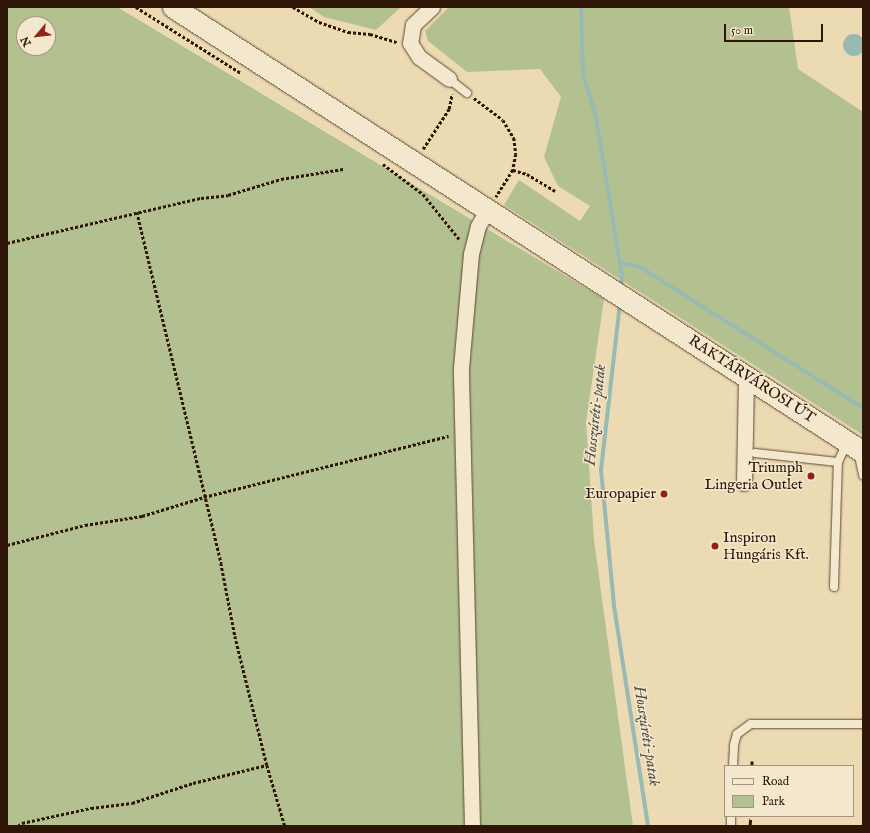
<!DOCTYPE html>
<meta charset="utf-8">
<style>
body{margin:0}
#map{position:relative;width:870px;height:833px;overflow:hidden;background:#ecdab3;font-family:"IM FELL English",serif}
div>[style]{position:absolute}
.green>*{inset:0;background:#b3c090}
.water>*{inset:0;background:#99bab2}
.round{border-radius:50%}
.stream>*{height:4px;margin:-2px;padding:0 2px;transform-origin:2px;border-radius:2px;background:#99bab2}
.path>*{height:2.5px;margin-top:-1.25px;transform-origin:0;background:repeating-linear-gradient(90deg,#2f1606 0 3px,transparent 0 5px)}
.roads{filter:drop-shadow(0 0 1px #5e4731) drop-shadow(0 0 1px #5e4731)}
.lane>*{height:8px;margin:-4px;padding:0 4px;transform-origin:4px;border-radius:4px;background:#f3e7ce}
.street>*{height:15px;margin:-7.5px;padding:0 7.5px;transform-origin:7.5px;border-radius:7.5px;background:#f3e7ce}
.secondary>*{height:21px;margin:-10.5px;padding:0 10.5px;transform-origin:10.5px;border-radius:10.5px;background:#f3e7ce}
.rail>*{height:3px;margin-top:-1.5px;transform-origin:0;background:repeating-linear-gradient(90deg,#2f1606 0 7px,transparent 0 14px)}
.dots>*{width:11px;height:11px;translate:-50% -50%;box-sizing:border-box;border:2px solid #f3e7ce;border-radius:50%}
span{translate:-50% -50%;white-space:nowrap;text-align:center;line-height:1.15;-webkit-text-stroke:3px #f3e7ce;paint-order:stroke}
.street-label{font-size:15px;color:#2f1606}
.poi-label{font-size:15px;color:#2f1606}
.right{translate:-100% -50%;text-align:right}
.left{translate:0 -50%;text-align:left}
.water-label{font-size:16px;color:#544f42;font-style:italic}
.frame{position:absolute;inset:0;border:8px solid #2f1606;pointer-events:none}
.legend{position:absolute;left:724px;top:765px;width:130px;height:52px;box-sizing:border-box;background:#f3e7ce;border:1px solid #a5937e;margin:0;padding:5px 7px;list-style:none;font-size:12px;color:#2f1606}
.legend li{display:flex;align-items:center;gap:8px;height:20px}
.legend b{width:20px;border:1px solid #a5937e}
.north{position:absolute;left:16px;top:16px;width:40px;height:40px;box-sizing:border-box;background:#f3e7ce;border:1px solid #a5937e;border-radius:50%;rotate:242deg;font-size:11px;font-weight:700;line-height:16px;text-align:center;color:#2f1606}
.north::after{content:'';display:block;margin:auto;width:14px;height:18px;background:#8f2418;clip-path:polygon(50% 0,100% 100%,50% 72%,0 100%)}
.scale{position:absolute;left:724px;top:24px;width:99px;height:18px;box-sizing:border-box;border:2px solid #2f1606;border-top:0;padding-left:5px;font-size:12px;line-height:14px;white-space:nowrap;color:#2f1606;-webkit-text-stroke:3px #f3e7ce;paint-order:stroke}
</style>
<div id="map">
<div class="green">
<div style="clip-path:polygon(evenodd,7px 7px,117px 7px,604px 299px,586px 422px,594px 540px,633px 826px,7px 826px,7px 7px,24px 24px,48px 24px,48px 48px,24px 48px,24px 24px)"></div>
<div style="clip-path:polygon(309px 7px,401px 7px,376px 30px,324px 17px)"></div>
<div style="clip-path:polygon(449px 7px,789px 7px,798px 69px,863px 112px,863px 435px,504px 205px,519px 180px,580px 221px,590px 206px,558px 186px,544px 157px,561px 97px,540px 69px,467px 72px,428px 41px,425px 31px)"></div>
</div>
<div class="water">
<div class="round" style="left:843px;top:34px;width:22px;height:22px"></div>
</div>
<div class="stream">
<div style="left:581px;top:7px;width:67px;rotate:88.3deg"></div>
<div style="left:583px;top:74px;width:45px;rotate:73.2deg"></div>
<div style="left:596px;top:117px;width:160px;rotate:80.7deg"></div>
<div style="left:622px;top:275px;width:14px;rotate:94deg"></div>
<div style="left:619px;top:263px;width:21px;rotate:11deg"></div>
<div style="left:640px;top:267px;width:264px;rotate:32.3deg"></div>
<div style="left:620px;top:303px;width:168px;rotate:96.5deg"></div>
<div style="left:601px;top:470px;width:137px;rotate:84.5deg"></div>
<div style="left:614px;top:606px;width:223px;rotate:81.2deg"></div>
</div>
<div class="path">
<div style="left:136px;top:7px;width:124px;rotate:32.2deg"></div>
<div style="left:293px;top:7px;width:30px;rotate:30deg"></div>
<div style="left:319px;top:22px;width:31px;rotate:19deg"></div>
<div style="left:348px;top:32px;width:22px;rotate:5deg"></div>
<div style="left:370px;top:34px;width:28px;rotate:17deg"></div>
<div style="left:474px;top:98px;width:36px;rotate:37deg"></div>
<div style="left:503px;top:120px;width:21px;rotate:59deg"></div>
<div style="left:514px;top:138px;width:16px;rotate:83deg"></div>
<div style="left:516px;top:154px;width:16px;rotate:101deg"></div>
<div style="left:513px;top:170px;width:32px;rotate:122deg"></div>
<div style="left:423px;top:149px;width:48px;rotate:-57deg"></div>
<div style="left:449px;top:109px;width:15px;rotate:-79deg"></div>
<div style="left:383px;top:164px;width:50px;rotate:36.9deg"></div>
<div style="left:423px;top:194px;width:59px;rotate:51.2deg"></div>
<div style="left:513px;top:170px;width:15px;rotate:16deg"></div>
<div style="left:527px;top:174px;width:33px;rotate:31deg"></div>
<div style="left:137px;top:212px;width:361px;rotate:76.5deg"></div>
<div style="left:221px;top:563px;width:74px;rotate:79.1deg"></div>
<div style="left:235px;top:636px;width:133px;rotate:76.1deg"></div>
<div style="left:267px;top:765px;width:64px;rotate:73.6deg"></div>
<div style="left:7px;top:243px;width:199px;rotate:-13.1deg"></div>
<div style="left:201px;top:198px;width:27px;rotate:-6deg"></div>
<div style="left:228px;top:195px;width:55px;rotate:-16.8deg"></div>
<div style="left:281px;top:179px;width:63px;rotate:-9.2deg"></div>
<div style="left:7px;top:545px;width:81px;rotate:-14.4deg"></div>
<div style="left:85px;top:525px;width:58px;rotate:-9deg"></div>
<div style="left:142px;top:516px;width:65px;rotate:-17deg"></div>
<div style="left:204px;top:497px;width:252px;rotate:-14deg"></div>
<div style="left:18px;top:826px;width:5px;rotate:-37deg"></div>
<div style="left:22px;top:823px;width:71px;rotate:-12.3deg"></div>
<div style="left:91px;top:808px;width:41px;rotate:-7deg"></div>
<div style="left:132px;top:803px;width:64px;rotate:-18.2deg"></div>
<div style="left:193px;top:783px;width:76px;rotate:-13.7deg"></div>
</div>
<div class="roads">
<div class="lane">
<div style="left:449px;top:79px;width:23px;rotate:38deg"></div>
<div style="left:858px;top:451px;width:25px;rotate:78deg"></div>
<div style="left:755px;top:453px;width:83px;rotate:6.2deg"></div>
<div style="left:834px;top:587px;width:125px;rotate:-88.2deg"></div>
<div style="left:838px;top:462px;width:21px;rotate:-65deg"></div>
<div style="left:733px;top:766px;width:21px;rotate:-87deg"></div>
<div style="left:734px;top:745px;width:11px;rotate:-75deg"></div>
<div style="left:737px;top:734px;width:17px;rotate:-36deg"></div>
<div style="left:751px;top:724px;width:112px"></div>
<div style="left:731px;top:826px;width:10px;rotate:-90deg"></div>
</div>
<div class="street">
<div style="left:432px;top:7px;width:26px;rotate:137deg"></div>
<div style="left:413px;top:25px;width:18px;rotate:99deg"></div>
<div style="left:410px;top:43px;width:17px;rotate:57deg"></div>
<div style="left:419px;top:57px;width:37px;rotate:36deg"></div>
<div style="left:744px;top:483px;width:108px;rotate:-88.9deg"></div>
<div style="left:472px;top:826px;width:458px;rotate:-91.4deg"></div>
<div style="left:461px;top:368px;width:114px;rotate:-85deg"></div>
<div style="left:471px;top:254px;width:29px;rotate:-76deg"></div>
<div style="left:478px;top:226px;width:20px;rotate:-60deg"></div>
</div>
<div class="secondary">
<div style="left:173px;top:7px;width:821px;rotate:32.82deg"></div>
</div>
</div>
<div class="rail">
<div style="left:752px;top:766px;width:5px;rotate:-90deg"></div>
<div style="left:750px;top:826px;width:10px;rotate:-84deg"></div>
</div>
<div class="dots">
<div style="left:811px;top:476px;background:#8f2418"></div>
<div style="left:664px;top:494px;background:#8f2418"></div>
<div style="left:715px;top:546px;background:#8f2418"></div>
</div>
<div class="street-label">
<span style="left:752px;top:379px;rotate:33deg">RAKTÁRVÁROSI ÚT</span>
</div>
<div class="poi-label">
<span class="right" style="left:803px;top:476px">Triumph<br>Lingeria Outlet</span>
<span class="right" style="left:656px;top:494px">Europapier</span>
<span class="left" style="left:723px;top:546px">Inspiron<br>Hungáris Kft.</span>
</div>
<div class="water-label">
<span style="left:596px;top:415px;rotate:-84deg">Hosszúréti-patak</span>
<span style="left:646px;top:736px;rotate:81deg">Hosszúréti-patak</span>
</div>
<div class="frame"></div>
<ul class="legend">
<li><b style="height:5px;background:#f3e7ce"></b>Road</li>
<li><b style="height:11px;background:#b3c090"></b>Park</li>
</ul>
<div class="north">N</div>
<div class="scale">50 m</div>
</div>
